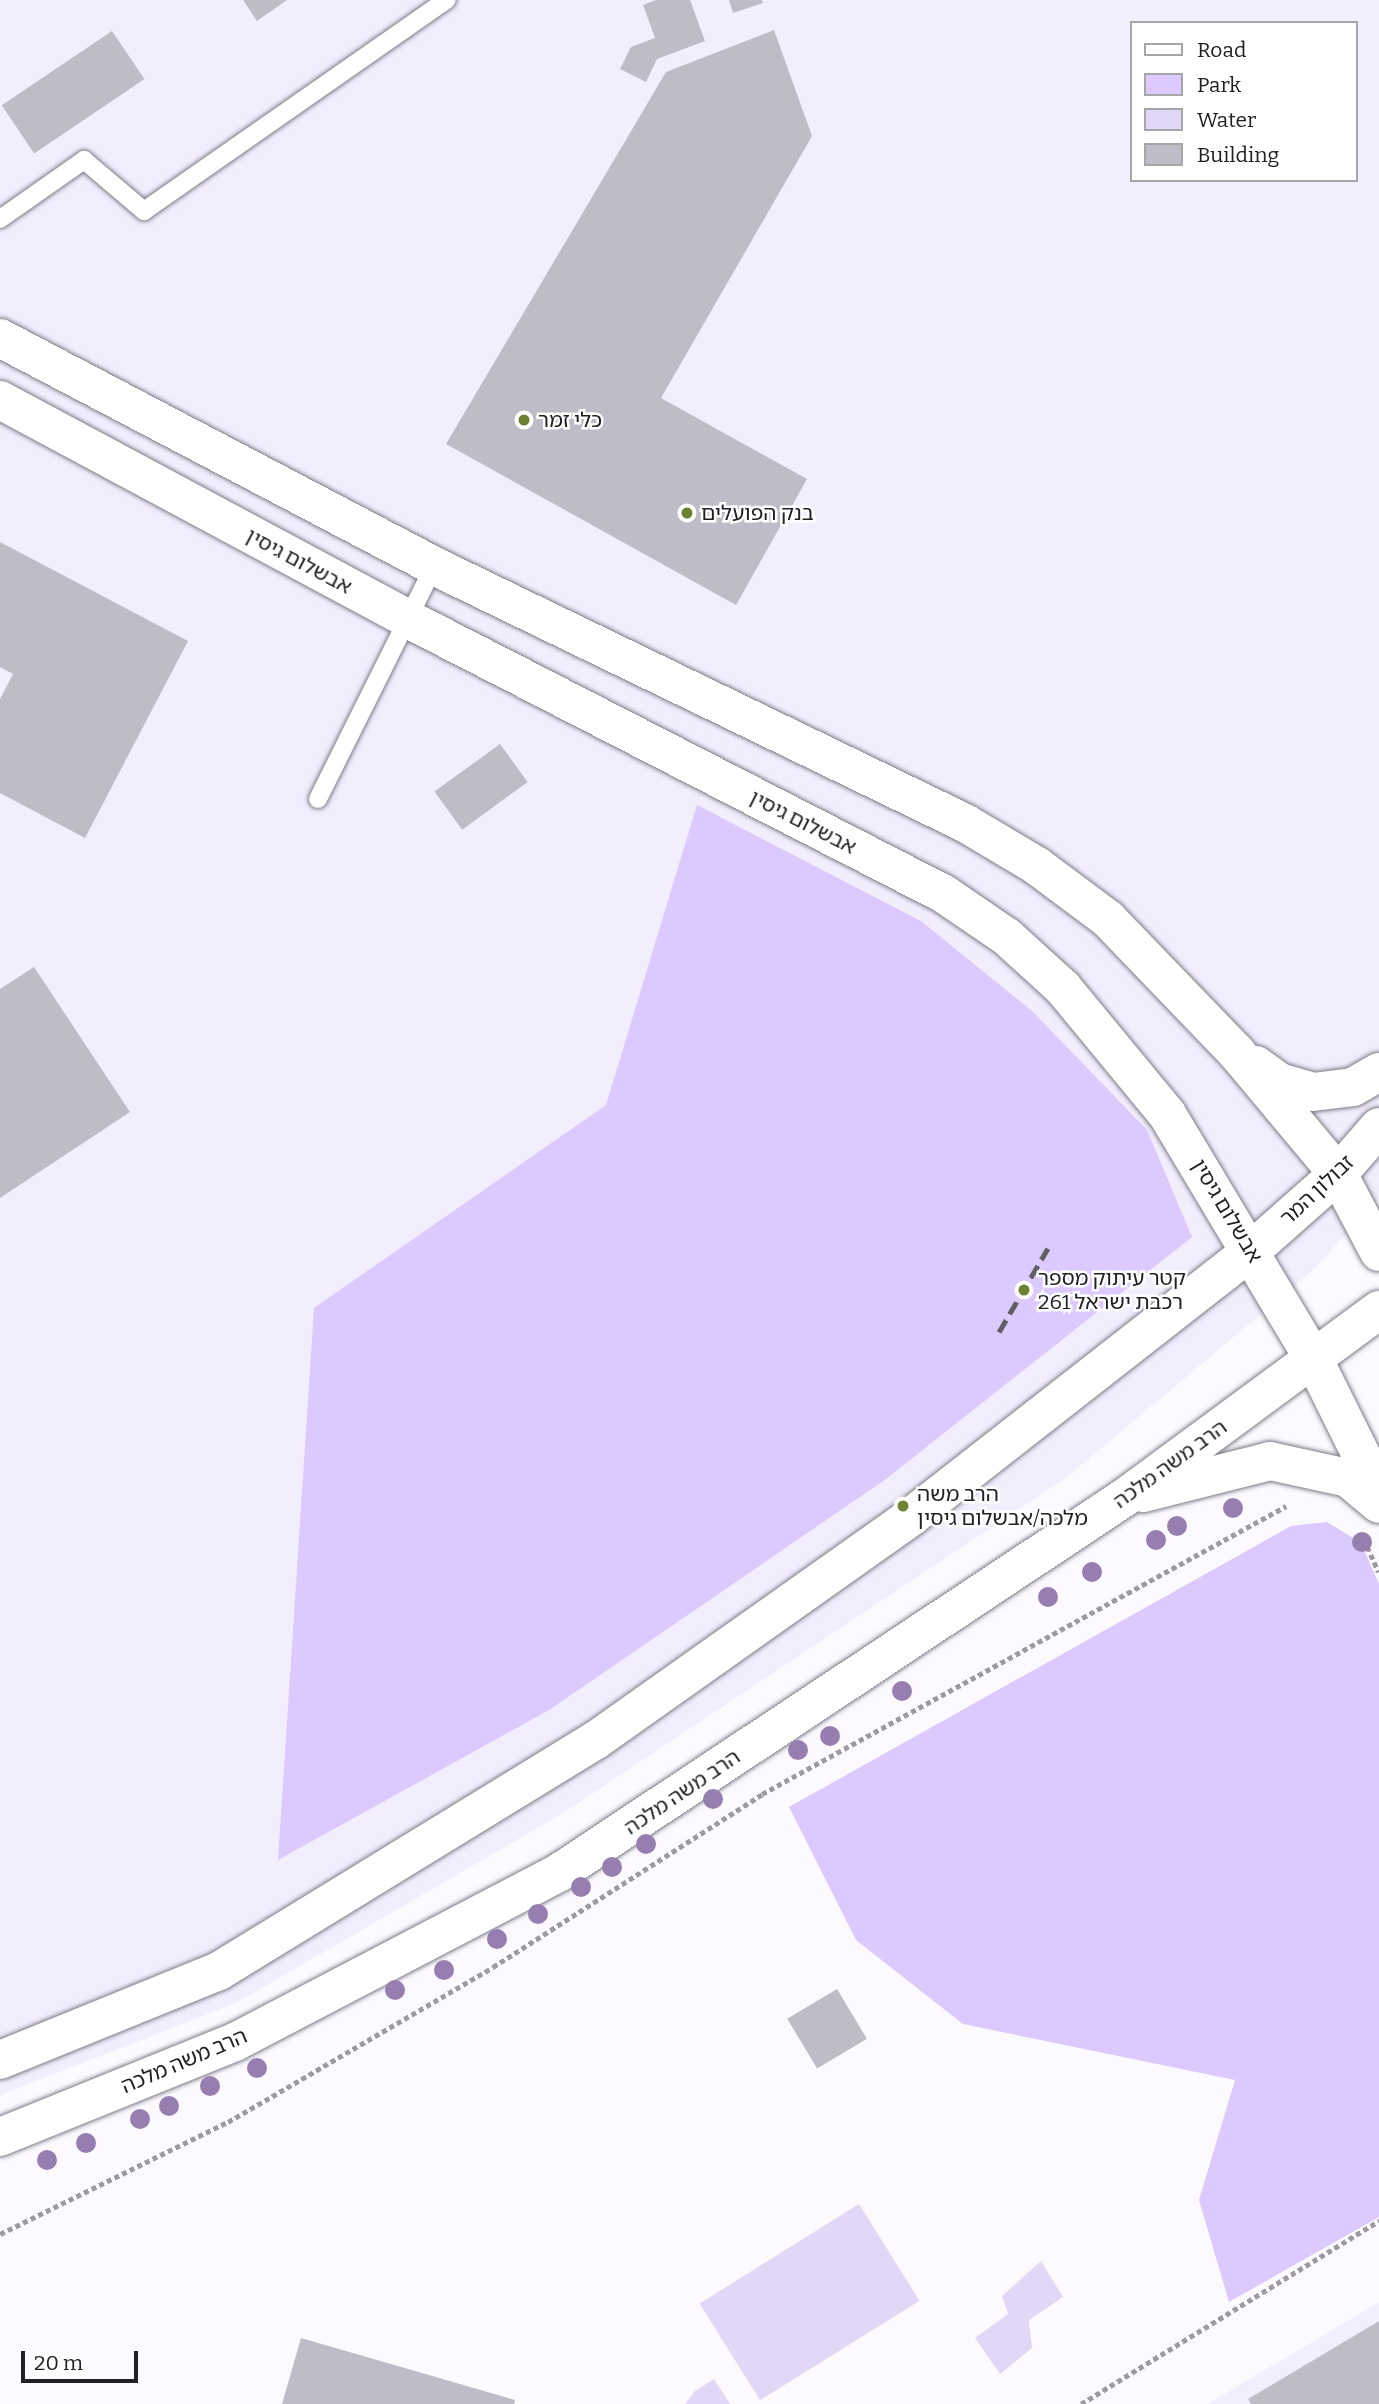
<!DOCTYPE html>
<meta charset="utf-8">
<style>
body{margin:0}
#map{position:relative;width:1379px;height:2404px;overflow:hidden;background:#fcfaff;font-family:Bitter,"Noto Sans Hebrew",serif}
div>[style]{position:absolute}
.built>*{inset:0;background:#f3eefe}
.green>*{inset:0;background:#dcc9fd}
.water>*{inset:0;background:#e2d7f6;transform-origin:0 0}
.building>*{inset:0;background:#bfbbc7;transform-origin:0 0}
.path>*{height:4.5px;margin-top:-2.25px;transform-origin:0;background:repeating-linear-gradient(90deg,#9d9ba0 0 5px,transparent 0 8.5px)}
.roads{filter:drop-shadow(0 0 2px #7f7b86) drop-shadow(0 0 2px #7f7b86)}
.lane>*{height:18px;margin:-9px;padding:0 9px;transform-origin:9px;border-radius:9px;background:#fff}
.secondary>*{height:38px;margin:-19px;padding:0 19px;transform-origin:19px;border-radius:19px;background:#fff}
.rail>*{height:5px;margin-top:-2.5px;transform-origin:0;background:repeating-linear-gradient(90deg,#615f64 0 14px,transparent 0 21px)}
.trees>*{width:20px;height:20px;margin:-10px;border-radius:50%;background:#977eb0}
.dots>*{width:19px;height:19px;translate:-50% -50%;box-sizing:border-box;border:4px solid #fff;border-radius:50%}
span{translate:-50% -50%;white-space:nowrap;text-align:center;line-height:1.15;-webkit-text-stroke:5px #fff;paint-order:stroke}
.poi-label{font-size:21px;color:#212024}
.left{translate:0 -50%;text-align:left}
.street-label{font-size:21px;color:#212024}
.legend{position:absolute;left:1130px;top:21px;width:228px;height:161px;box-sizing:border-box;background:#fff;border:2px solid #a6a6a7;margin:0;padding:9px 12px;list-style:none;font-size:21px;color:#212024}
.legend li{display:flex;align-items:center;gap:14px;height:35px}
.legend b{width:35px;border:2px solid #a6a6a7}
.scale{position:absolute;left:21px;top:2351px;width:117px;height:32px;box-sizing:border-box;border:4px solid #212024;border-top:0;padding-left:9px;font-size:21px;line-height:24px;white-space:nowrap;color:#212024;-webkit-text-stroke:5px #fff;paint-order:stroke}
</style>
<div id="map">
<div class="built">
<div style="clip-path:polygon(evenodd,0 0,1379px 0,1379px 1198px,1312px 1271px,1067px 1477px,565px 1812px,234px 2004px,0 2095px,0 0,1132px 23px,1356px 23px,1356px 180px,1132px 180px,1132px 23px)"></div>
<div style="clip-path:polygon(1379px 2302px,1379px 2404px,1208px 2404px)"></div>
</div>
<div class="green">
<div style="clip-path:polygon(697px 805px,921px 921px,1032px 1011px,1147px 1130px,1192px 1237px,886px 1479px,549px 1710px,278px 1860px,314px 1308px,606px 1105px)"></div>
<div style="clip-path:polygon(1327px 1522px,1361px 1543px,1379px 1584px,1379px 2217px,1229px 2302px,1199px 2200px,1235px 2080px,963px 2024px,856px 1940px,789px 1807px,1291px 1526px)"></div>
</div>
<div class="water">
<div style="left:859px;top:2204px;width:114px;height:188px;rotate:58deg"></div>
<div style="clip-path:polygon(1041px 2261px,1063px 2297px,1029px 2320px,1032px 2348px,1000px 2374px,975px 2338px,1008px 2314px,1002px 2296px)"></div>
<div style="clip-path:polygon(714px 2379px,730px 2404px,685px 2404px,695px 2391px)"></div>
</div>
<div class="building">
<div style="clip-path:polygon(243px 0,287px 0,257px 21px)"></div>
<div style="clip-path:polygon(656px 0,690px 0,705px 41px,657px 59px,646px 82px,620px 69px,631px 47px,655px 38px,643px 5px)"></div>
<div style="clip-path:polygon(729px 0,762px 0,763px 3px,733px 13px)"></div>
<div style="clip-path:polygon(774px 30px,812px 136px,661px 398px,807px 479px,736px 605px,446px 444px,666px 72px)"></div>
<div style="left:112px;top:31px;width:58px;height:133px;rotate:56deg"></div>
<div style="clip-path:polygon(0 542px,188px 641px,85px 838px,0 793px,0 699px,13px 674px,0 667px)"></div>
<div style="left:500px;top:744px;width:47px;height:81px;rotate:54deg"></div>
<div style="clip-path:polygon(34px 967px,130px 1112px,0 1198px,0 989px)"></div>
<div style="left:837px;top:1989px;width:58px;height:58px;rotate:59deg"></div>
<div style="clip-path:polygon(1379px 2321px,1379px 2404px,1251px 2404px,1248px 2399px)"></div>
<div style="clip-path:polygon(301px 2338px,515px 2400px,514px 2404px,282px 2404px)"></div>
</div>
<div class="path">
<div style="left:1364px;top:1539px;width:36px;rotate:66deg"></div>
<div style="left:0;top:2234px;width:254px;rotate:-26.2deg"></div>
<div style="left:228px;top:2122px;width:307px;rotate:-30.3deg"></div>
<div style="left:493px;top:1967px;width:320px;rotate:-32.7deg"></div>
<div style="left:762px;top:1794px;width:598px;rotate:-28.79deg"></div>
<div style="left:1081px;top:2404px;width:350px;rotate:-31.6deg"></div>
</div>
<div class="roads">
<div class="lane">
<div style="left:0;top:219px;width:103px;rotate:-35.1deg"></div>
<div style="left:84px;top:160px;width:79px;rotate:40.4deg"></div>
<div style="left:144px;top:211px;width:369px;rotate:-34.9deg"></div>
<div style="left:318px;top:799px;width:260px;rotate:-63.5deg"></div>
</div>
<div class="secondary">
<div style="left:0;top:338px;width:490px;rotate:27.7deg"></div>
<div style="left:434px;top:566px;width:590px;rotate:25.83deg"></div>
<div style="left:965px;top:823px;width:84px;rotate:30.8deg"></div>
<div style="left:1037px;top:866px;width:89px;rotate:36.7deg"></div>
<div style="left:1108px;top:919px;width:185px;rotate:46.1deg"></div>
<div style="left:1236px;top:1052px;width:159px;rotate:50.1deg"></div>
<div style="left:1338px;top:1174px;width:88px;rotate:62.3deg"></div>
<div style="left:0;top:400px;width:463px;rotate:28.2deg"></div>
<div style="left:408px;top:619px;width:602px;rotate:27.16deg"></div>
<div style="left:944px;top:894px;width:76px;rotate:34.3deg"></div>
<div style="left:1007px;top:937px;width:76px;rotate:42.3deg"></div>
<div style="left:1063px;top:988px;width:163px;rotate:50.5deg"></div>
<div style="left:1167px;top:1114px;width:287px;rotate:59.1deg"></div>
<div style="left:1314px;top:1360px;width:146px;rotate:63.6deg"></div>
<div style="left:1256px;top:1065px;width:29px;rotate:36deg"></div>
<div style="left:1279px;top:1082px;width:35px;rotate:16deg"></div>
<div style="left:1313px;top:1092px;width:40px;rotate:-7.1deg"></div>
<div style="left:1353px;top:1087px;width:30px;rotate:-30deg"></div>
<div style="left:1143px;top:1493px;width:131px;rotate:-14.1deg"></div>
<div style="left:1270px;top:1461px;width:80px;rotate:12.3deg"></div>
<div style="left:1348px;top:1478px;width:40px;rotate:40deg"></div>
<div style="left:0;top:2060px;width:236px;rotate:-22.1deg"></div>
<div style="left:219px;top:1971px;width:442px;rotate:-31.5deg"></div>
<div style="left:596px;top:1740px;width:387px;rotate:-35.3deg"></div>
<div style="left:912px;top:1516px;width:432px;rotate:-38deg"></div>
<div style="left:1252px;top:1250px;width:115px;rotate:-41.5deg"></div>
<div style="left:1338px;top:1174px;width:62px;rotate:-48.9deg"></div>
<div style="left:0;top:2137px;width:253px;rotate:-22deg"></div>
<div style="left:235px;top:2042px;width:367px;rotate:-27.6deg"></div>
<div style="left:560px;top:1872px;width:677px;rotate:-33.55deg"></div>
<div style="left:1124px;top:1498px;width:317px;rotate:-36.4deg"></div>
</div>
</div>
<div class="rail">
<div style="left:999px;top:1332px;width:97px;rotate:-59.7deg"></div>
</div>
<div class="trees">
<div style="left:1233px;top:1508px"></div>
<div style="left:1177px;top:1526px"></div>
<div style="left:1156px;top:1540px"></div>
<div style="left:1362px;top:1542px"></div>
<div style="left:1092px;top:1572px"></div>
<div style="left:1048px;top:1597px"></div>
<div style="left:902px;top:1691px"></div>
<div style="left:830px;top:1736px"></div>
<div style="left:798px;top:1750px"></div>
<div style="left:713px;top:1799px"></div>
<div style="left:646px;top:1844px"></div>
<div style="left:612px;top:1867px"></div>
<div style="left:581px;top:1887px"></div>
<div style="left:538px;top:1914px"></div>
<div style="left:497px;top:1939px"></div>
<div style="left:444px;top:1970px"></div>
<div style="left:395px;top:1990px"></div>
<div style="left:257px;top:2068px"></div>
<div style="left:210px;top:2086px"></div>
<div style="left:169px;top:2106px"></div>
<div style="left:140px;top:2119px"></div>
<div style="left:86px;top:2143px"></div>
<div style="left:47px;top:2160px"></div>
</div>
<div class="dots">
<div style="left:524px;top:420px;background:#6e8233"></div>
<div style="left:687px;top:513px;background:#6e8233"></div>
<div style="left:1024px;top:1290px;background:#6e8233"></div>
<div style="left:903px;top:1506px;background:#6e8233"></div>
</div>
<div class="poi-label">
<span class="left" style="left:538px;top:420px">כלי זמר</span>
<span class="left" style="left:701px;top:513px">בנק הפועלים</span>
<span class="left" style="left:1038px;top:1290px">קטר עיתוק מספר<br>261 רכבת ישראל</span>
<span class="left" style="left:917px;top:1506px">הרב משה<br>מלכה/אבשלום גיסין</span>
</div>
<div class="street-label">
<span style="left:299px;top:561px;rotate:28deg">אבשלום גיסין</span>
<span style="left:803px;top:822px;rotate:27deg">אבשלום גיסין</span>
<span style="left:1317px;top:1190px;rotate:-43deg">זבולון המר</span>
<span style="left:1227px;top:1211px;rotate:59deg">אבשלום גיסין</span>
<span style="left:1170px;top:1464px;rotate:-36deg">הרב משה מלכה</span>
<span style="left:682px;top:1792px;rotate:-34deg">הרב משה מלכה</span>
<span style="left:184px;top:2061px;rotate:-23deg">הרב משה מלכה</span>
</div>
<ul class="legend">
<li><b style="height:9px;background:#fff"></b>Road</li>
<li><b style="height:19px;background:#dcc9fd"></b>Park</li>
<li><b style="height:19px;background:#e2d7f6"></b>Water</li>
<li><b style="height:19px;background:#bfbbc7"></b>Building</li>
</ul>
<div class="scale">20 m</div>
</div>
